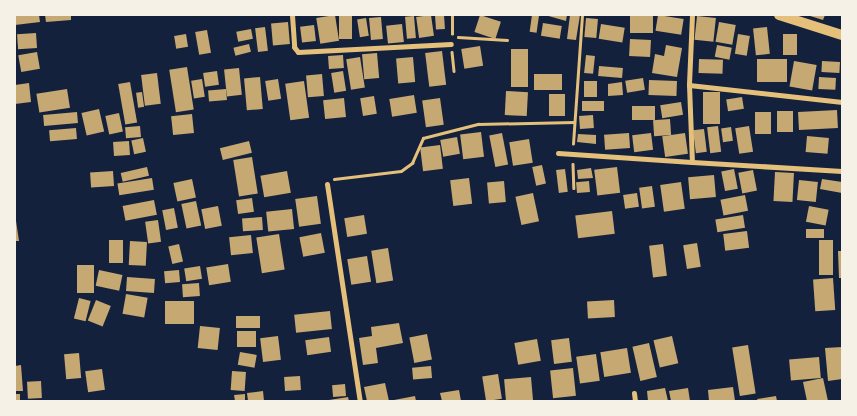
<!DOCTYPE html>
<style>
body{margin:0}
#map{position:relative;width:857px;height:416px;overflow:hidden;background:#14213d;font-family:Montserrat,sans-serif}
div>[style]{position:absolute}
.building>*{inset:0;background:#c6a872;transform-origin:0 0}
.path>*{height:2.5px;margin:-1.25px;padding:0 1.25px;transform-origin:1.25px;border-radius:1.25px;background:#e5c07b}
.minor>*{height:5px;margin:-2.5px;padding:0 2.5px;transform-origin:2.5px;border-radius:2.5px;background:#e5c07b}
.secondary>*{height:10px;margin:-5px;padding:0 5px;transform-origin:5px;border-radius:5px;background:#e5c07b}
span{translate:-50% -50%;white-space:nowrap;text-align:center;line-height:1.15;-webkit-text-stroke:5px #f6f1e7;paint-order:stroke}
.frame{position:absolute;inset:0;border:16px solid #f6f1e7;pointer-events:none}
</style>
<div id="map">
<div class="building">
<div style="clip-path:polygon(15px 15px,39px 15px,40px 22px,15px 25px)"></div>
<div style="clip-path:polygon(45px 15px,71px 15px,71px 20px,46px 22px)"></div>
<div style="left:335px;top:15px;width:26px;height:19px;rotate:81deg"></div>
<div style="left:339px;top:15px;width:13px;height:24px"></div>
<div style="left:431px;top:15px;width:21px;height:15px;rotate:82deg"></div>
<div style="left:444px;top:15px;width:14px;height:9px;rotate:86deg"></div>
<div style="left:480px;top:15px;width:22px;height:18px;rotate:18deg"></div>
<div style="left:532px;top:15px;width:7px;height:17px;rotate:8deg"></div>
<div style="clip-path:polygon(545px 15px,567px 15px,566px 21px)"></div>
<div style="clip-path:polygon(570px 15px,580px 15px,576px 40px,567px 39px)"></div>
<div style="left:630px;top:15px;width:23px;height:18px"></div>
<div style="left:658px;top:15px;width:26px;height:16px;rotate:9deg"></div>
<div style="clip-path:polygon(807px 15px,825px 15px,823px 20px)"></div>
<div style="left:414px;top:16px;width:22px;height:9px;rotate:85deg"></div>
<div style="left:697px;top:16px;width:19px;height:24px;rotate:6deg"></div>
<div style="left:381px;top:17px;width:22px;height:12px;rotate:85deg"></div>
<div style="left:366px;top:18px;width:18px;height:9px;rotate:81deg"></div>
<div style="left:586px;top:18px;width:12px;height:19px;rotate:5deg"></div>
<div style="left:288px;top:22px;width:22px;height:17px;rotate:85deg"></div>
<div style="left:719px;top:22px;width:17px;height:20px;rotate:10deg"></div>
<div style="left:543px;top:23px;width:19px;height:13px;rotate:9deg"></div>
<div style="left:402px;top:24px;width:18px;height:16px;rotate:84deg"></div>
<div style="left:601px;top:24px;width:24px;height:15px;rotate:9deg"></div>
<div style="left:314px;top:25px;width:16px;height:14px;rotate:83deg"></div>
<div style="left:265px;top:27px;width:24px;height:10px;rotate:83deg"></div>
<div style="left:767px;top:27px;width:27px;height:14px;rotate:84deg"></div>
<div style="left:251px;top:29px;width:10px;height:15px;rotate:79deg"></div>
<div style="left:207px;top:30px;width:23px;height:12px;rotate:80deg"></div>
<div style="left:36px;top:33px;width:15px;height:19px;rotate:86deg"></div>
<div style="left:186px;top:34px;width:13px;height:12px;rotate:81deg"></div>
<div style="left:738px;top:34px;width:12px;height:20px;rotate:9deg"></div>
<div style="left:783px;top:34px;width:14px;height:21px"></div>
<div style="left:630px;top:39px;width:21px;height:17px;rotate:3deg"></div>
<div style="left:249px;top:44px;width:8px;height:16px;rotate:76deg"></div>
<div style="clip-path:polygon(666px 45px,682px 48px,677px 77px,652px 73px,655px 54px,664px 56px)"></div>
<div style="left:717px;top:45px;width:15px;height:12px;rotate:11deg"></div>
<div style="left:480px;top:46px;width:20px;height:19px;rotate:81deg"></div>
<div style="left:511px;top:49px;width:17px;height:38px"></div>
<div style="left:442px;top:51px;width:34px;height:17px;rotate:83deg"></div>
<div style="left:37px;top:52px;width:17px;height:19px;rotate:80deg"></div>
<div style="left:377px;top:53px;width:25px;height:15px;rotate:85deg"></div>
<div style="left:343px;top:55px;width:13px;height:15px;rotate:86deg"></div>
<div style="left:586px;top:55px;width:9px;height:18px;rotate:6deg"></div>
<div style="left:360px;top:57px;width:31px;height:14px;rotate:81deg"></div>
<div style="left:413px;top:57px;width:25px;height:17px;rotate:85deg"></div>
<div style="left:699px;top:59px;width:24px;height:14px;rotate:2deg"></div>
<div style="left:757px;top:59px;width:30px;height:23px"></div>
<div style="left:794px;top:61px;width:23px;height:26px;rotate:10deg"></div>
<div style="left:822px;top:61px;width:18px;height:11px;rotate:3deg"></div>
<div style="left:599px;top:66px;width:24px;height:10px;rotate:5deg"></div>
<div style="left:187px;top:67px;width:43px;height:18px;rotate:81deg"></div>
<div style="left:239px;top:68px;width:27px;height:15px;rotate:84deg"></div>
<div style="left:217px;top:71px;width:14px;height:14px;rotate:82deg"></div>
<div style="left:343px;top:71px;width:20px;height:12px;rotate:81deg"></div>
<div style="left:157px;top:73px;width:31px;height:16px;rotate:83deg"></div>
<div style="left:322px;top:74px;width:22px;height:16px;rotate:85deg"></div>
<div style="left:562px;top:74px;width:16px;height:28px;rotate:90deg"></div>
<div style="left:260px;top:77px;width:32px;height:16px;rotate:85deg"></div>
<div style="left:819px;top:77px;width:17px;height:12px;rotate:3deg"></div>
<div style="left:643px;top:78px;width:12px;height:18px;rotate:81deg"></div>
<div style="left:202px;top:79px;width:18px;height:11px;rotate:81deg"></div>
<div style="left:278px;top:79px;width:20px;height:13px;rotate:81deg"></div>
<div style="left:649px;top:80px;width:28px;height:15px;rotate:2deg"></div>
<div style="left:304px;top:81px;width:37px;height:19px;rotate:82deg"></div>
<div style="left:584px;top:81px;width:13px;height:16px"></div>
<div style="left:130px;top:82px;width:41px;height:12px;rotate:80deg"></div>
<div style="clip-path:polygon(622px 82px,623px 95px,608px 96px,608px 84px)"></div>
<div style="clip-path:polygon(29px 83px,31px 102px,15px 104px,15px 85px)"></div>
<div style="left:67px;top:89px;width:19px;height:31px;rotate:81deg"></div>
<div style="left:226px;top:89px;width:11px;height:18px;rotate:85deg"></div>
<div style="left:506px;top:91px;width:22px;height:24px;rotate:3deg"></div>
<div style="left:142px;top:92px;width:15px;height:6px;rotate:82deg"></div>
<div style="left:703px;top:92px;width:17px;height:32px"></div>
<div style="left:549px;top:94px;width:16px;height:22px"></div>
<div style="left:414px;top:95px;width:18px;height:25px;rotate:81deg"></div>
<div style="left:374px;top:96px;width:18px;height:14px;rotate:81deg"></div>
<div style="left:742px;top:97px;width:12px;height:16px;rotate:81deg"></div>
<div style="left:344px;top:98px;width:19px;height:21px;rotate:84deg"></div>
<div style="left:440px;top:98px;width:27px;height:18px;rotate:82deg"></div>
<div style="left:604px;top:101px;width:10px;height:22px;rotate:90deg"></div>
<div style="left:681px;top:102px;width:13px;height:21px;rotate:81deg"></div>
<div style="left:632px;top:106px;width:23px;height:14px"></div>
<div style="left:99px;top:109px;width:23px;height:18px;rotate:77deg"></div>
<div style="left:837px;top:110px;width:18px;height:39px;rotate:87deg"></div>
<div style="left:777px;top:111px;width:16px;height:21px"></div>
<div style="left:77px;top:112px;width:11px;height:34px;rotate:85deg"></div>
<div style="left:755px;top:112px;width:16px;height:22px"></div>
<div style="left:119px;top:113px;width:19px;height:14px;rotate:78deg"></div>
<div style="left:192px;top:114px;width:19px;height:21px;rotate:84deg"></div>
<div style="left:593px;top:115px;width:13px;height:14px;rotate:86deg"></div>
<div style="left:670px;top:119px;width:16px;height:17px;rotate:86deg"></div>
<div style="left:140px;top:126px;width:11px;height:15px;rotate:85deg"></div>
<div style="left:718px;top:126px;width:26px;height:11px;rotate:83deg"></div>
<div style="left:749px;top:126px;width:26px;height:14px;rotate:81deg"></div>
<div style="left:731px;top:127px;width:14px;height:10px;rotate:82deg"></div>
<div style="left:76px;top:128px;width:11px;height:27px;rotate:85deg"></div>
<div style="left:704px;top:129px;width:23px;height:11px;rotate:83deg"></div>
<div style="left:481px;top:132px;width:25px;height:21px;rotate:83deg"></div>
<div style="left:502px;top:133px;width:32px;height:13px;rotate:79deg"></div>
<div style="left:629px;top:133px;width:15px;height:25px;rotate:86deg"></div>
<div style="left:651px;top:133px;width:17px;height:19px;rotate:83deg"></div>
<div style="left:685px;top:133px;width:21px;height:23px;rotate:82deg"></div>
<div style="clip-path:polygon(578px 134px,596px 135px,596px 144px,577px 142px)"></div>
<div style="left:807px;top:136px;width:22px;height:16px;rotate:5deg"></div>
<div style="left:457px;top:137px;width:17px;height:17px;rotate:80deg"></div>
<div style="left:143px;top:138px;width:14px;height:12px;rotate:78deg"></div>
<div style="left:529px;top:139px;width:24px;height:20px;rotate:81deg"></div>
<div style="left:129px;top:141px;width:14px;height:16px;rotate:86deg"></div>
<div style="left:249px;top:141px;width:12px;height:30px;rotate:76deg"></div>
<div style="left:440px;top:145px;width:24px;height:20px;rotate:83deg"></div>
<div style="left:252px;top:157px;width:37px;height:19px;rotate:81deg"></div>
<div style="left:542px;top:165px;width:19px;height:10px;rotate:78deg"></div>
<div style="left:147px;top:167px;width:9px;height:27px;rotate:77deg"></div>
<div style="left:617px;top:167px;width:26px;height:23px;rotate:83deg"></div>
<div style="clip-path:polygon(591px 168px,593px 178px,578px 179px,577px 170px)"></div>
<div style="left:565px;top:169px;width:23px;height:9px;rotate:83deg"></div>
<div style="left:734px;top:169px;width:20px;height:13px;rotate:79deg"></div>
<div style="left:753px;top:170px;width:21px;height:15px;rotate:79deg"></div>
<div style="left:113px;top:171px;width:15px;height:23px;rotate:86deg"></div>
<div style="left:287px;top:171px;width:22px;height:27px;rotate:80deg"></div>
<div style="left:775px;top:172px;width:19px;height:29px;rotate:3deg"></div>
<div style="left:714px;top:175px;width:22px;height:26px;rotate:85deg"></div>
<div style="left:152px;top:178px;width:12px;height:35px;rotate:81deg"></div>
<div style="left:469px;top:178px;width:26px;height:19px;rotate:83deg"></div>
<div style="left:192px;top:179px;width:19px;height:19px;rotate:78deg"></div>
<div style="clip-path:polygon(822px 179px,842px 182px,842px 193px,820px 189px)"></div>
<div style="left:799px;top:180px;width:19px;height:20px;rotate:6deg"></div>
<div style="left:504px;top:181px;width:21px;height:17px;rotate:85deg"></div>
<div style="left:589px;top:181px;width:11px;height:13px;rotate:85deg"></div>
<div style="left:681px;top:182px;width:27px;height:21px;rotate:82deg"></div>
<div style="left:652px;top:186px;width:21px;height:13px;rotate:82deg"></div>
<div style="left:533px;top:193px;width:29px;height:18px;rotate:78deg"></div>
<div style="left:637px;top:193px;width:14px;height:14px;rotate:82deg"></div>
<div style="left:745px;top:195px;width:16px;height:25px;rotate:79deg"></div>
<div style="left:317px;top:196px;width:28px;height:22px;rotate:82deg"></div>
<div style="left:252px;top:198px;width:14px;height:16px;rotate:82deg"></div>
<div style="left:154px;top:200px;width:15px;height:32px;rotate:79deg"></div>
<div style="left:196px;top:201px;width:25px;height:15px;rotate:78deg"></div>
<div style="left:218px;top:206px;width:20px;height:17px;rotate:79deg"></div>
<div style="left:809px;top:206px;width:20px;height:16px;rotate:11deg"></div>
<div style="left:174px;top:208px;width:20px;height:12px;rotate:79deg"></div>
<div style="left:292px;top:209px;width:20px;height:26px;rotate:84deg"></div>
<div style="left:612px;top:211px;width:23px;height:37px;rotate:83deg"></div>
<div style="clip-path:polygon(15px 214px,19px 241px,15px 241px)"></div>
<div style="left:364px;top:215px;width:19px;height:20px;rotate:81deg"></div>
<div style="left:743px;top:215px;width:13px;height:28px;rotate:81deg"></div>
<div style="left:262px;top:217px;width:13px;height:20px;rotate:86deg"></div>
<div style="left:158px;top:220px;width:22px;height:13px;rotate:82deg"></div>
<div style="left:806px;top:229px;width:18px;height:9px"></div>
<div style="left:747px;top:231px;width:17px;height:24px;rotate:83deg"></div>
<div style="left:321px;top:233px;width:20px;height:22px;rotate:79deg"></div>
<div style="left:279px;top:234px;width:36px;height:23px;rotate:81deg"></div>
<div style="left:251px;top:235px;width:18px;height:22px;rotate:84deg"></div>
<div style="left:109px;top:240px;width:14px;height:23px"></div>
<div style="left:819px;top:240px;width:14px;height:35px"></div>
<div style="left:130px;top:241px;width:17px;height:24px;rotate:3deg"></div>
<div style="left:697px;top:243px;width:24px;height:14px;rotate:81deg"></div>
<div style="left:179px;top:244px;width:18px;height:11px;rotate:77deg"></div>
<div style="left:663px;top:244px;width:32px;height:14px;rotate:83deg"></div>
<div style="left:388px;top:248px;width:33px;height:17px;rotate:81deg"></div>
<div style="clip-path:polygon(838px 251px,842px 251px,842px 278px,839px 278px)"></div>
<div style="left:367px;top:256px;width:26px;height:20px;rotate:81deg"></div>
<div style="left:228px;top:264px;width:18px;height:22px;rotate:81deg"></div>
<div style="left:77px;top:265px;width:17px;height:28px"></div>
<div style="left:200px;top:266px;width:13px;height:16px;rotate:81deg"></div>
<div style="left:99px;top:270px;width:24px;height:16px;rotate:12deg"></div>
<div style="left:179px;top:270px;width:12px;height:15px;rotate:85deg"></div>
<div style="left:127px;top:277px;width:28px;height:14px;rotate:4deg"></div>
<div style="left:833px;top:278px;width:32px;height:20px;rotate:86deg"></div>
<div style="left:199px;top:283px;width:13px;height:17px;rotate:86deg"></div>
<div style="left:126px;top:294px;width:22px;height:20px;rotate:10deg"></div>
<div style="left:79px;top:298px;width:12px;height:21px;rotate:14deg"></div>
<div style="left:96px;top:300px;width:16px;height:22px;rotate:22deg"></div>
<div style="left:614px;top:300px;width:17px;height:27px;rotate:87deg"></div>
<div style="left:165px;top:301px;width:29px;height:23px"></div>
<div style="left:330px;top:311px;width:18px;height:36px;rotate:84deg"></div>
<div style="left:260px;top:316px;width:12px;height:24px;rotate:90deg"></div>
<div style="clip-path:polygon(399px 323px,403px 343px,376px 348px,378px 363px,363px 365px,359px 338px,372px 336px,371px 327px)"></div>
<div style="left:200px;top:326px;width:20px;height:22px;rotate:6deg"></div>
<div style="left:237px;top:331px;width:19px;height:16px"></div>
<div style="left:427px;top:334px;width:26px;height:18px;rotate:79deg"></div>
<div style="left:278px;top:336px;width:24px;height:18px;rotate:83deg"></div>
<div style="left:672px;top:336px;width:28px;height:19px;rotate:77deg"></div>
<div style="left:329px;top:337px;width:15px;height:24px;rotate:82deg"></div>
<div style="left:569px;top:338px;width:24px;height:18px;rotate:83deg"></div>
<div style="left:537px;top:339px;width:22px;height:23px;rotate:80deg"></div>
<div style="left:649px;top:343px;width:35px;height:17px;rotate:77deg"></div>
<div style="left:748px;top:345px;width:49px;height:16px;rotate:81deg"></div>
<div style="clip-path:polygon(842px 347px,842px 379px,828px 381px,825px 348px)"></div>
<div style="left:627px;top:348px;width:25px;height:27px;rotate:81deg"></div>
<div style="left:240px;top:352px;width:17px;height:13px;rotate:10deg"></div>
<div style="left:79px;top:353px;width:25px;height:15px;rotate:85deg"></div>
<div style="left:596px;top:354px;width:27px;height:20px;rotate:82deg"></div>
<div style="left:819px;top:357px;width:21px;height:30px;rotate:85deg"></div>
<div style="clip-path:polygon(21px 365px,23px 391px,15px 391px,15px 366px)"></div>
<div style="left:431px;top:366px;width:12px;height:19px;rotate:85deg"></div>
<div style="left:573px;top:368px;width:28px;height:23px;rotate:84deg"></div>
<div style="left:102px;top:369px;width:21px;height:17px;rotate:82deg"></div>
<div style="left:232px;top:371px;width:14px;height:19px;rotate:4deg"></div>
<div style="left:498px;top:374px;width:25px;height:16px;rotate:81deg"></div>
<div style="left:300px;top:376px;width:14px;height:16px;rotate:86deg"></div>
<div style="left:531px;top:377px;width:24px;height:27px;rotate:85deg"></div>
<div style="clip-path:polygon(823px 378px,828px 401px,807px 401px,803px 382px)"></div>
<div style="left:41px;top:381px;width:17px;height:14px;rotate:87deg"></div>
<div style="clip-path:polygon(385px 383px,389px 401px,367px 401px,364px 387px)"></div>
<div style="left:345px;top:384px;width:12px;height:13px;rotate:85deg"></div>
<div style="clip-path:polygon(733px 387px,735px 401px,709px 401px,708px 390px)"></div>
<div style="clip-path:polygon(665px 388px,668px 401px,648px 401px,647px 391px)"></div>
<div style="clip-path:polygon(688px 388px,690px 401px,671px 401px,669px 391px)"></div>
<div style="clip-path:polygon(459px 390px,461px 401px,442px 401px,440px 393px)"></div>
<div style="clip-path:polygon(263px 391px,264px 401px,248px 401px,247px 393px)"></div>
<div style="left:15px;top:394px;width:5px;height:7px"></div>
<div style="clip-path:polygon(245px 394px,245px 401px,235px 401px,234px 395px)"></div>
<div style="clip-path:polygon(415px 396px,416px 401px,395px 401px,394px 400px)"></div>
<div style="clip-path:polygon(776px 396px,777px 401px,758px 401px,757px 399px)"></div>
<div style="clip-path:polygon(348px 397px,349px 401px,329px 401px,329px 400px)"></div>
</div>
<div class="path">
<div style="left:452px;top:34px;width:19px;rotate:-90deg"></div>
<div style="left:458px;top:37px;width:49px;rotate:3.5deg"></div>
<div style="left:452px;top:52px;width:19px;rotate:84deg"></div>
<div style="left:573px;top:144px;width:129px;rotate:-86deg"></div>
<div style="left:573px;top:164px;width:24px;rotate:88deg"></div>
<div style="left:334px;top:179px;width:67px;rotate:-6.8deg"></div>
<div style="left:401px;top:171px;width:14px;rotate:-36deg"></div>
<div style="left:412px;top:163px;width:27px;rotate:-66deg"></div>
<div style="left:423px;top:138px;width:57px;rotate:-14.3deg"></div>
<div style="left:478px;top:124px;width:96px;rotate:-1.2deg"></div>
</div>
<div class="minor">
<div style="left:292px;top:15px;width:32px;rotate:86deg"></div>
<div style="left:294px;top:47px;width:6px;rotate:51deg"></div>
<div style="left:298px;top:52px;width:153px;rotate:-3deg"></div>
<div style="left:692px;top:15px;width:70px;rotate:92.5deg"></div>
<div style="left:689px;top:85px;width:77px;rotate:87.8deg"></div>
<div style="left:692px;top:162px;width:150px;rotate:3.4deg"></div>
<div style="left:689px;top:85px;width:154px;rotate:6.3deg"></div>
<div style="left:558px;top:153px;width:134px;rotate:3.8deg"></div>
<div style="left:327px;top:184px;width:219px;rotate:81.4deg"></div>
<div style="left:634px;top:393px;width:8px;rotate:83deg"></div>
</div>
<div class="secondary">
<div style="left:779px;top:15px;width:66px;rotate:17.6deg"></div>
</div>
<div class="frame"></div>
</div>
